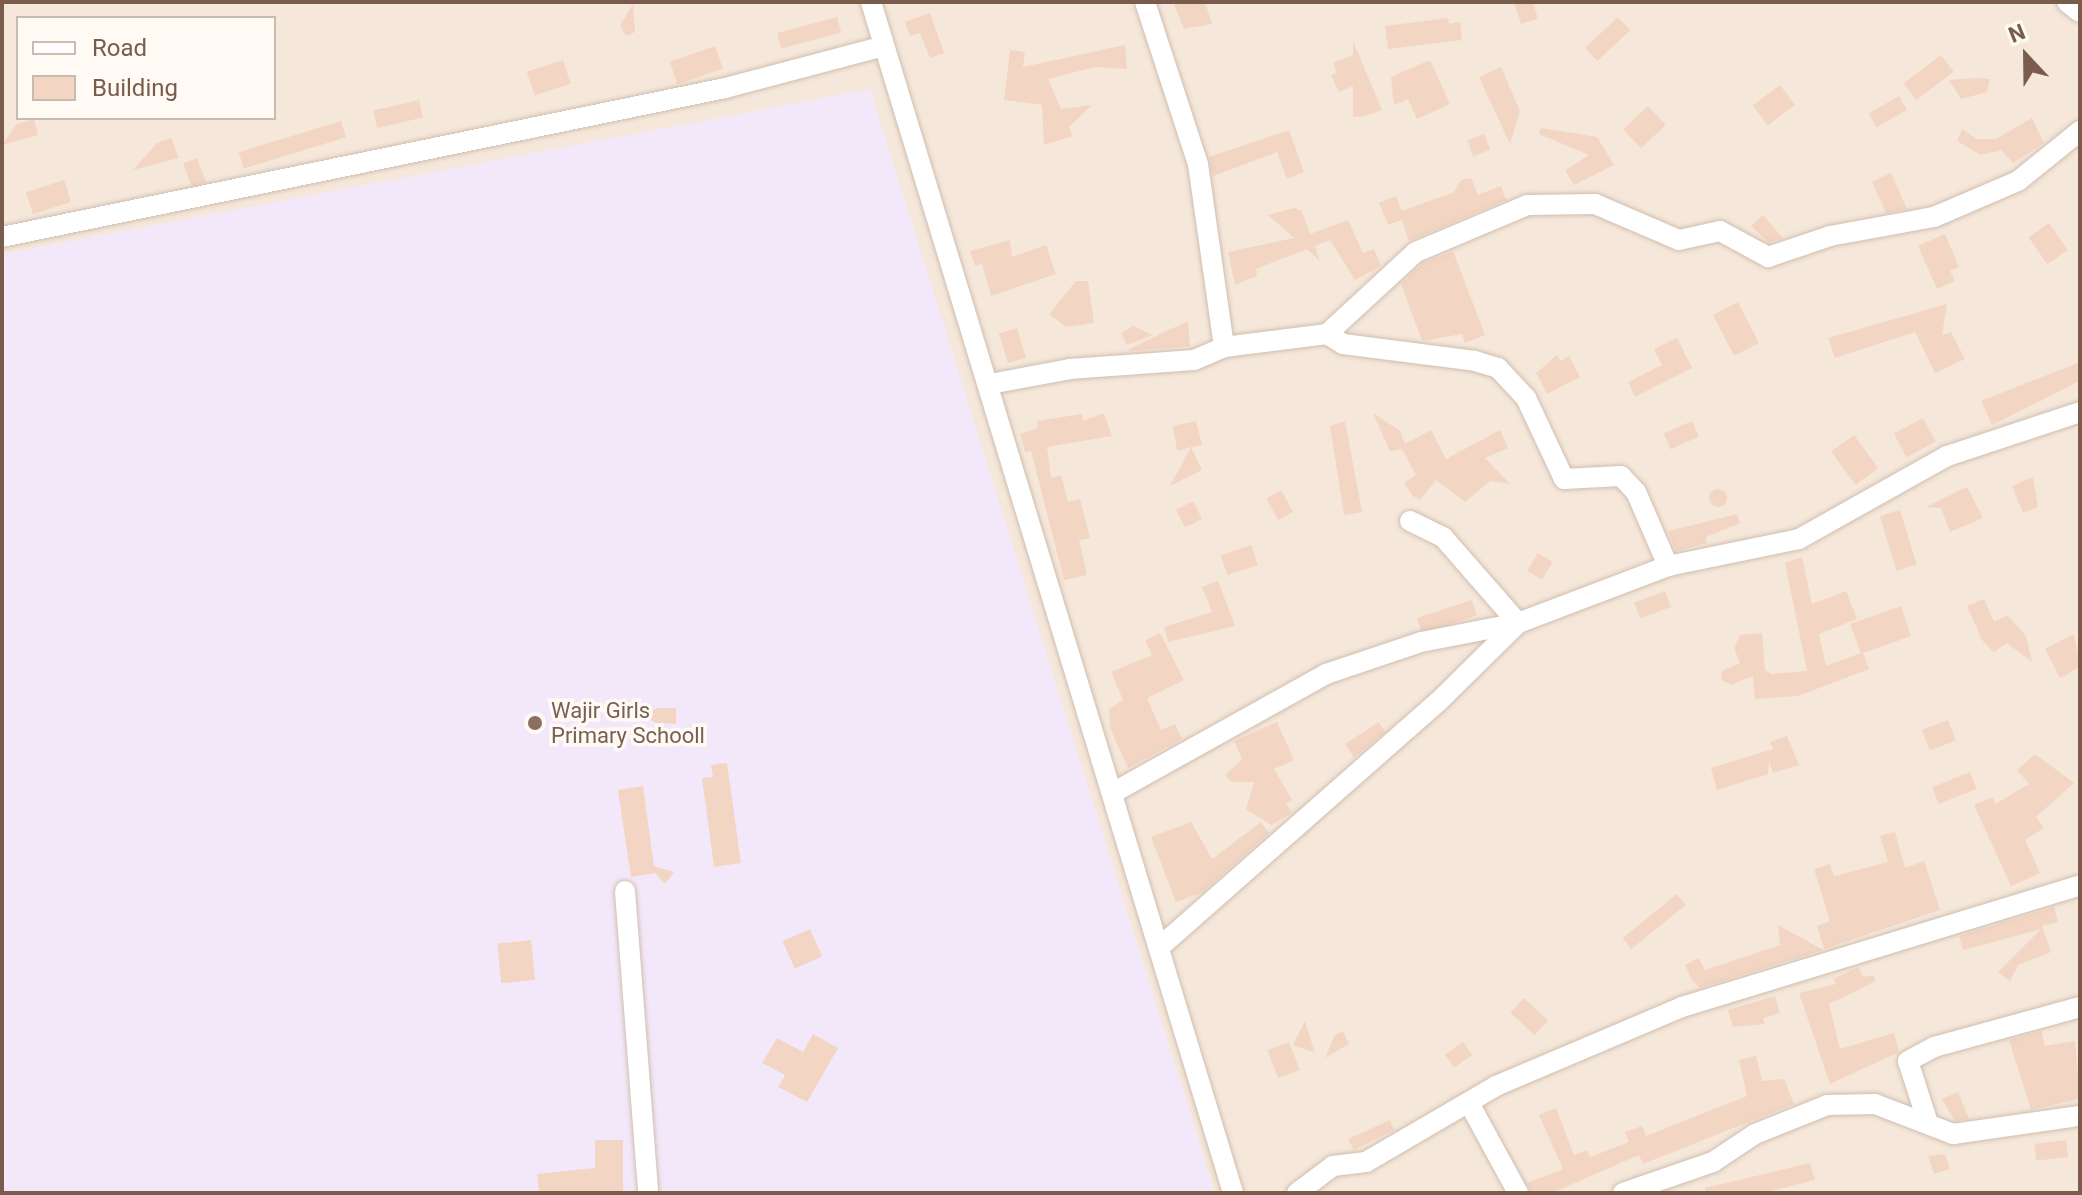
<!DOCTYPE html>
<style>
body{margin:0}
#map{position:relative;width:2082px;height:1195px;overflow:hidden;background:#fdf6ec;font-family:Roboto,sans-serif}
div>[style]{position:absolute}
.residential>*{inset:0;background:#f5e8da}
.education>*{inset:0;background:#f3e8fa}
.building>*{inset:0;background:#f3d5c3;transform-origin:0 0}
.round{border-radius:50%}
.roads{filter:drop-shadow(0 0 2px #d1beb0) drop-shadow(0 0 2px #d1beb0)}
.minor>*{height:20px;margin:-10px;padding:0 10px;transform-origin:10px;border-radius:10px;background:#fff}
.dots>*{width:22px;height:22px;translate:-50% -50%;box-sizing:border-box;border:4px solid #fffaf3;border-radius:50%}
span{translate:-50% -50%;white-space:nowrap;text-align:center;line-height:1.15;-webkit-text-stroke:7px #fffaf3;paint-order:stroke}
.education-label{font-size:22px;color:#785e54}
.left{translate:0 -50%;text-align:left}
.frame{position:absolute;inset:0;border:4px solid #7a5c4d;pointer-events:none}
.legend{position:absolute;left:16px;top:16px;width:260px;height:104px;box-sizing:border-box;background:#fffaf3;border:2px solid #cabbb1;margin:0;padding:10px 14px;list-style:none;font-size:24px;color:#7a5c4d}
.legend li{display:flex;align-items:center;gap:16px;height:40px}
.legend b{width:40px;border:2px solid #cabbb1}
.north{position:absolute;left:1986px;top:16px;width:80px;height:80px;-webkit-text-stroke:6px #fffaf3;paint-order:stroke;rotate:338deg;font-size:22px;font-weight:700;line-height:32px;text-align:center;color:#7a5c4d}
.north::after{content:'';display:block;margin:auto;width:28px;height:36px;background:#7a5c4d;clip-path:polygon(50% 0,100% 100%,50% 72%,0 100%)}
</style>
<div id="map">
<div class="residential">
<div style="clip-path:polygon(evenodd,2px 2px,2080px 2px,2080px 1193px,2px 1193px,2px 2px,18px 18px,274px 18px,274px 118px,18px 118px,18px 18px)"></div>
</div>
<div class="education">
<div style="clip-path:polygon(870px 89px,1215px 1193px,2px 1193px,2px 254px)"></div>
</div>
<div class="building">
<div style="clip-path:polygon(1173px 2px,1205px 2px,1212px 24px,1184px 29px)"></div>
<div style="clip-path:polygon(1514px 2px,1533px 2px,1538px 19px,1521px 24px)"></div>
<div style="clip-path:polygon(633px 4px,635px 32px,626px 36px,620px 26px)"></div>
<div style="clip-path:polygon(930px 13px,944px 53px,930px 58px,920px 33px,910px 36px,905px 22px)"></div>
<div style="left:837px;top:17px;width:16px;height:62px;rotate:75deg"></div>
<div style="left:1618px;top:17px;width:18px;height:45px;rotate:47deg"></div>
<div style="clip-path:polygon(1448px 18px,1449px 24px,1460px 22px,1462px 40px,1388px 49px,1385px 26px)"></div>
<div style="clip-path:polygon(1353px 41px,1382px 110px,1365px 116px,1353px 117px,1353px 86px,1339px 92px,1331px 75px,1337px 73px,1333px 63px,1353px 55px)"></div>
<div style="clip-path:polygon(1125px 45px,1127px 69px,1095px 67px,1048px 79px,1061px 109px,1092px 105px,1069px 127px,1073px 136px,1044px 145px,1042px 105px,1004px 100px,1010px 50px,1025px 52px,1023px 67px)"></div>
<div style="left:715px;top:46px;width:24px;height:48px;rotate:71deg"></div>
<div style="left:1941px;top:55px;width:21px;height:47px;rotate:53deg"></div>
<div style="left:563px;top:60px;width:25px;height:38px;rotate:72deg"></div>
<div style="clip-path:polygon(1430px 60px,1450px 104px,1417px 119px,1408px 99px,1394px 105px,1391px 77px)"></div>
<div style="clip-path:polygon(1501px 67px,1520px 111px,1510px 144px,1479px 77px)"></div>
<div style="clip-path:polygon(1979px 78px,1990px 79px,1987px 92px,1961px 99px,1949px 80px)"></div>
<div style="left:1780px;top:85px;width:25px;height:34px;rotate:53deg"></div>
<div style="left:1899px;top:96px;width:16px;height:35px;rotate:60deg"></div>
<div style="left:419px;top:100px;width:18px;height:47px;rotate:77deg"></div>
<div style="left:1648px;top:106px;width:26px;height:34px;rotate:47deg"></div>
<div style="clip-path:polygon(2032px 118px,2044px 143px,2013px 163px,2001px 150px,1981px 155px,1957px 141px,1962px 129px,1977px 139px,1996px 139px)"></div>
<div style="clip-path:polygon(34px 119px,38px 135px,2px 145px,17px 124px)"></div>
<div style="left:341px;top:121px;width:17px;height:107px;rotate:73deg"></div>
<div style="clip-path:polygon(1541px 128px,1597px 137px,1614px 165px,1574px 185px,1565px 170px,1589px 155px,1539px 134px)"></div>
<div style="clip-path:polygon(1289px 130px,1304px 172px,1287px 179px,1277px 152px,1213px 176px,1209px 157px)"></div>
<div style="left:1484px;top:134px;width:17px;height:18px;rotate:69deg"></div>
<div style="clip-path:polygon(171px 138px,179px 158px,133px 170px,157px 143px)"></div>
<div style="left:197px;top:158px;width:25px;height:15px;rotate:69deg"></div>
<div style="clip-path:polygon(1891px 173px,1907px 209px,1886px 213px,1872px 182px)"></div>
<div style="clip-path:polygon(1471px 178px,1478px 195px,1501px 186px,1506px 200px,1409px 241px,1402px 220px,1388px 225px,1379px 203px,1396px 196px,1402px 211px,1454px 192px,1461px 180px)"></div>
<div style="left:64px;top:180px;width:23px;height:40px;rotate:72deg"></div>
<div style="clip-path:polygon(1294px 208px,1302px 211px,1310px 234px,1348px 220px,1363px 253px,1374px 249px,1381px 266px,1355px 280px,1330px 240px,1315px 246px,1320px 261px,1307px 249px,1256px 269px,1257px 276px,1235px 285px,1228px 252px,1294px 238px,1268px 215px)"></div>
<div style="clip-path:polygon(1763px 215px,1783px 238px,1769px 243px,1751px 226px)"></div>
<div style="left:2049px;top:223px;width:33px;height:25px;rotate:55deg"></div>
<div style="clip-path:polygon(1945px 234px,1959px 267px,1950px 271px,1955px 281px,1937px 289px,1918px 246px)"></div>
<div style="clip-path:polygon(1010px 240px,1012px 257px,1046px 245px,1056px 274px,991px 296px,982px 264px,975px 266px,970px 251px)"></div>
<div style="clip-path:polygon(1453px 251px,1485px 335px,1465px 343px,1462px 334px,1422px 341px,1401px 284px,1423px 263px)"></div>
<div style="clip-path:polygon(1076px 281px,1088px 281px,1094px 323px,1066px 327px,1049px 314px)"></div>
<div style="left:1738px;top:302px;width:46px;height:28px;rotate:63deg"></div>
<div style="clip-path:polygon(1947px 304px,1942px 335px,1951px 332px,1965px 359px,1935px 373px,1915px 332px,1835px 358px,1828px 338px)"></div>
<div style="clip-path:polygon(1188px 321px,1190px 346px,1129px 351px,1129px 349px)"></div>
<div style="clip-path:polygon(1133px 326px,1153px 335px,1127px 345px,1121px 333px)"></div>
<div style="left:1017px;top:328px;width:31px;height:19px;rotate:73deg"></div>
<div style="clip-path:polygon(1677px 338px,1692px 368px,1635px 397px,1628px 382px,1662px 365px,1654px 349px)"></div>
<div style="clip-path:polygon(1557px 355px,1560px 361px,1569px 356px,1580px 377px,1547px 394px,1536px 373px)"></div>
<div style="clip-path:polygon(2080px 362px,2080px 381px,1992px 425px,1981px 401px)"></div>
<div style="clip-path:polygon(1104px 413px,1112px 436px,1047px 447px,1051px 478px,1061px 475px,1068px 502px,1080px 499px,1090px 538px,1079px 540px,1087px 575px,1064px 580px,1031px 451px,1025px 452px,1020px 434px,1038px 428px,1037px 421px,1082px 414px,1083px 421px)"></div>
<div style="clip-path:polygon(1373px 413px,1400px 431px,1405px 444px,1431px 430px,1446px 459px,1500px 430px,1508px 448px,1485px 458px,1510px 484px,1490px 481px,1465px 502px,1436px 480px,1420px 500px,1413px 496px,1404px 483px,1416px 475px,1402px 449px,1390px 451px)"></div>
<div style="left:1923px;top:418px;width:27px;height:33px;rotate:62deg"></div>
<div style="clip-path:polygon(1196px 421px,1202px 445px,1191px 447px,1202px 470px,1170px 486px,1191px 447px,1177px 451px,1173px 426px)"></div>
<div style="clip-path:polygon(1345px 421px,1362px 512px,1344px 515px,1330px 426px)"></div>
<div style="left:1692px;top:421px;width:17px;height:31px;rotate:66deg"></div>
<div style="left:1854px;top:435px;width:41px;height:28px;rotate:54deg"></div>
<div style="clip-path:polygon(2033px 477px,2038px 507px,2023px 513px,2012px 486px)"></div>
<div style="clip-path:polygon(1967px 487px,1983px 518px,1950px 532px,1941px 508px,1926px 507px)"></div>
<div class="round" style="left:1709px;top:489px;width:18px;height:18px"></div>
<div style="left:1281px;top:490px;width:25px;height:17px;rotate:61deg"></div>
<div style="left:1193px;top:501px;width:20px;height:19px;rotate:63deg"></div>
<div style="left:1900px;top:510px;width:57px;height:21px;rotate:73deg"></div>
<div style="clip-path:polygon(1737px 514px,1740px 523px,1706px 537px,1707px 543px,1676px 551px,1668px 531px)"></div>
<div style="left:1251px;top:545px;width:21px;height:32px;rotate:71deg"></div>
<div style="left:1538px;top:553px;width:17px;height:21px;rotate:31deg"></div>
<div style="clip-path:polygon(1802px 557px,1812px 604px,1846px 591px,1857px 619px,1819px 634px,1826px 666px,1861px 653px,1850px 624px,1901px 606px,1911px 636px,1863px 653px,1869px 669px,1798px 696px,1755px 699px,1753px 676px,1731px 685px,1721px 680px,1722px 671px,1740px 663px,1734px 648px,1740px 635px,1762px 633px,1765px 670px,1771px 674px,1807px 671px,1785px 563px)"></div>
<div style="clip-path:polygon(1218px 581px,1235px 626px,1168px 642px,1164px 627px,1212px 612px,1202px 587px)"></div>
<div style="left:1665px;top:591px;width:17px;height:33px;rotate:69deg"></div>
<div style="clip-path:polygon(1984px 599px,1994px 622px,2007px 615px,2026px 636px,2032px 662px,2007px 643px,1994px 652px,1982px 640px,1967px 606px)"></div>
<div style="left:1472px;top:600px;width:16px;height:58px;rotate:72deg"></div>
<div style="clip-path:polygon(1160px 633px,1184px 680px,1147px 698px,1161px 730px,1175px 724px,1182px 739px,1128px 768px,1110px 728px,1109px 709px,1123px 700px,1111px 672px,1152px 655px,1145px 640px)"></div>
<div style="clip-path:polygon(2074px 634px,2080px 667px,2060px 678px,2045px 649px)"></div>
<div style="clip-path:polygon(658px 708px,676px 708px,676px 724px,656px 723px,642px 714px)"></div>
<div style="left:1948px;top:720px;width:22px;height:28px;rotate:69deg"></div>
<div style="clip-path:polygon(1277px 722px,1294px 760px,1274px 769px,1292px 800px,1286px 803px,1292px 813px,1271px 825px,1246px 809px,1254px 782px,1232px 782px,1225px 775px,1242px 759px,1234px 741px)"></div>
<div style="clip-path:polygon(1379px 722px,1385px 732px,1354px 758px,1345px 744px)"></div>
<div style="clip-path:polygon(1787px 736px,1799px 765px,1773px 773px,1769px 761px,1768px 774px,1717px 790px,1711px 768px,1773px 749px,1770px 742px)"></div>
<div style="clip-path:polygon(2035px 754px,2074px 783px,2036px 817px,2044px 828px,2025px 840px,2040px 873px,2011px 886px,1974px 805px,1993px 797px,1995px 804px,2029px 784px,2017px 770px)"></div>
<div style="clip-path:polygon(727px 763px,741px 863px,714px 867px,702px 778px,713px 777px,711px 765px)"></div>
<div style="left:1970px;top:772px;width:18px;height:41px;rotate:68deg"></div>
<div style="clip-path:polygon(643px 786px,654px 866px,674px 872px,665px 884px,655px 873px,631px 877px,618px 790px)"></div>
<div style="clip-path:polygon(1191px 822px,1212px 859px,1261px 822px,1269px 833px,1203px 892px,1176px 902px,1151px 837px)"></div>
<div style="clip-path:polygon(1895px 832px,1905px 868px,1924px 861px,1940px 910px,1824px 949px,1817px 926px,1830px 921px,1814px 869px,1830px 864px,1834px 876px,1888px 862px,1880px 836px)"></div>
<div style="left:1677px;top:894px;width:14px;height:70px;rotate:51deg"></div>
<div style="clip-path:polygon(2054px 907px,2058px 922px,2042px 926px,2051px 952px,2018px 965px,2010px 981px,1998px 972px,2041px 929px,1963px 950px,1959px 936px)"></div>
<div style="clip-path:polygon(1778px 925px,1823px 950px,1700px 988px,1692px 980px,1685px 965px,1699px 958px,1705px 970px,1780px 945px)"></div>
<div style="left:810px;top:929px;width:30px;height:30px;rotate:66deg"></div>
<div style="left:531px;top:940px;width:40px;height:34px;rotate:84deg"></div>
<div style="clip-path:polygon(1858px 967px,1863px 977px,1873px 975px,1876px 981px,1829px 1004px,1840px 1049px,1894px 1033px,1899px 1052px,1830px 1084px,1799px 993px,1836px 984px,1833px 979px)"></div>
<div style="clip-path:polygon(1775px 996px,1780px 1013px,1763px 1018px,1765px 1024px,1733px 1027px,1728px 1010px)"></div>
<div style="left:1524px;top:998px;width:33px;height:20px;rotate:43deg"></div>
<div style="clip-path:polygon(1305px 1021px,1315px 1053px,1293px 1045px)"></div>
<div style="clip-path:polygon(1343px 1031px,1349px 1044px,1325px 1058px,1335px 1035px)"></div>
<div style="clip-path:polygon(2041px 1031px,2045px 1046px,2075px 1041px,2080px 1099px,2031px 1110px,2009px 1040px)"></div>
<div style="clip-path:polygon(813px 1034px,838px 1048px,807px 1102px,778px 1087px,785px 1075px,762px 1063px,777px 1038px,803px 1052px)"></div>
<div style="left:1289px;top:1042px;width:30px;height:23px;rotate:69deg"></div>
<div style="left:1463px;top:1042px;width:16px;height:22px;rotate:55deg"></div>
<div style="clip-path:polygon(1756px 1056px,1762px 1081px,1784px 1079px,1794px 1104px,1643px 1164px,1639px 1155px,1552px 1193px,1531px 1193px,1527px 1183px,1563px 1169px,1539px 1115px,1556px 1108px,1574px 1155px,1587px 1150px,1590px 1157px,1629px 1142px,1625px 1132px,1642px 1126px,1646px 1136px,1747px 1096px,1739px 1060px)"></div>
<div style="clip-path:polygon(1958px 1092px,1969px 1119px,1955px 1121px,1942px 1099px)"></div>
<div style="clip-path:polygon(1390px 1120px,1394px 1130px,1354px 1150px,1348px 1139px)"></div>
<div style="clip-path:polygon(595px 1140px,623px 1140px,623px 1192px,539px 1193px,537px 1174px,595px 1168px)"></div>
<div style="left:2066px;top:1140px;width:17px;height:32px;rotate:83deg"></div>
<div style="clip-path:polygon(1945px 1154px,1950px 1169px,1934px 1174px,1928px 1156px)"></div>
<div style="clip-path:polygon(1810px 1163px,1815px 1180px,1763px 1193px,1705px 1193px,1705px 1188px)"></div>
</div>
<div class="roads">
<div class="minor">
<div style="left:871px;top:2px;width:1245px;rotate:73.09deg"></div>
<div style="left:1145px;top:2px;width:170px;rotate:71.9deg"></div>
<div style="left:1198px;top:164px;width:185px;rotate:81.9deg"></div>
<div style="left:2067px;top:2px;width:16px;rotate:38deg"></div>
<div style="left:2px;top:237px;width:738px;rotate:-11.64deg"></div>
<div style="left:725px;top:88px;width:164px;rotate:-14.8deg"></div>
<div style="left:1327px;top:334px;width:121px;rotate:-42.7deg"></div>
<div style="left:1416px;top:252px;width:121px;rotate:-22.9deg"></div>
<div style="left:1527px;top:205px;width:68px;rotate:-0.8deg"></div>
<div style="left:1595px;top:204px;width:91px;rotate:23.2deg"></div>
<div style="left:1679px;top:240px;width:42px;rotate:-12.4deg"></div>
<div style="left:1720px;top:231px;width:55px;rotate:28.4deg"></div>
<div style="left:1768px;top:257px;width:65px;rotate:-18.7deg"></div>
<div style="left:1830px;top:236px;width:106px;rotate:-10.4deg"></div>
<div style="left:1934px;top:217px;width:91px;rotate:-23.2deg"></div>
<div style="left:2018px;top:181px;width:80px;rotate:-38.9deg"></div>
<div style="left:990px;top:384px;width:81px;rotate:-10.6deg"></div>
<div style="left:1070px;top:369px;width:124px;rotate:-4.2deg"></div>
<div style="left:1194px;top:360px;width:33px;rotate:-23deg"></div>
<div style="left:1224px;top:347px;width:104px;rotate:-7.2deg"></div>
<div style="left:1327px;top:334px;width:19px;rotate:32deg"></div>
<div style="left:1343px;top:344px;width:133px;rotate:7.3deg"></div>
<div style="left:1475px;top:361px;width:24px;rotate:17deg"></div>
<div style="left:1498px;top:368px;width:41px;rotate:47deg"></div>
<div style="left:1526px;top:398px;width:89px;rotate:64.9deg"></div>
<div style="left:1564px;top:479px;width:57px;rotate:-3deg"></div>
<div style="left:1621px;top:476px;width:22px;rotate:47deg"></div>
<div style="left:1636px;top:492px;width:81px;rotate:66.6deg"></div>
<div style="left:1410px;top:521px;width:37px;rotate:26deg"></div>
<div style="left:1443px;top:537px;width:114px;rotate:48.9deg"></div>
<div style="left:1116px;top:791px;width:240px;rotate:-29.1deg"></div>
<div style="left:1326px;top:674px;width:100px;rotate:-18.6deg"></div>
<div style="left:1421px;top:642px;width:95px;rotate:-11deg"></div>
<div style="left:625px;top:891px;width:303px;rotate:85.6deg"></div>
<div style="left:1162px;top:945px;width:368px;rotate:-41.4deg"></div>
<div style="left:1438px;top:702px;width:112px;rotate:-44.6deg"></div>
<div style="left:1518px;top:623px;width:160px;rotate:-20.8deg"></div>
<div style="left:1668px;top:566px;width:134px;rotate:-11.6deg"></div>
<div style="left:1799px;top:539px;width:170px;rotate:-29.3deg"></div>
<div style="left:1947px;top:456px;width:140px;rotate:-18.3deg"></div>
<div style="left:1469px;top:1103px;width:102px;rotate:61.4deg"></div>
<div style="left:1928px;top:1123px;width:65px;rotate:-107.9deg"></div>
<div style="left:1908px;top:1061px;width:30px;rotate:-28deg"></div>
<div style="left:1934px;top:1047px;width:151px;rotate:-15.3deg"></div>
<div style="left:1297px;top:1193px;width:45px;rotate:-36.9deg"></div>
<div style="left:1333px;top:1166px;width:33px;rotate:-7deg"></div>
<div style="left:1366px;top:1162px;width:151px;rotate:-30.3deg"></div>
<div style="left:1496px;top:1086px;width:202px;rotate:-23deg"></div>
<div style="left:1682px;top:1007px;width:416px;rotate:-17deg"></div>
<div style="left:1623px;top:1193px;width:95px;rotate:-19deg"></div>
<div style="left:1713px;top:1162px;width:50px;rotate:-33.7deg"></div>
<div style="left:1755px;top:1134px;width:78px;rotate:-21.9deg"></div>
<div style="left:1827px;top:1105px;width:48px;rotate:-1.2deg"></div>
<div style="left:1875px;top:1104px;width:84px;rotate:21deg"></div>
<div style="left:1953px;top:1134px;width:128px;rotate:-8.1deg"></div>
</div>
</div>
<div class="dots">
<div style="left:535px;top:723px;background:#8d6e63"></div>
</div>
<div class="education-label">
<span class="left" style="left:551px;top:723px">Wajir Girls<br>Primary Schooll</span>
</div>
<div class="frame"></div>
<ul class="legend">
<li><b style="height:10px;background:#fff"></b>Road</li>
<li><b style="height:22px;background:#f3d5c3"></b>Building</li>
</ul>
<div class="north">N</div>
</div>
